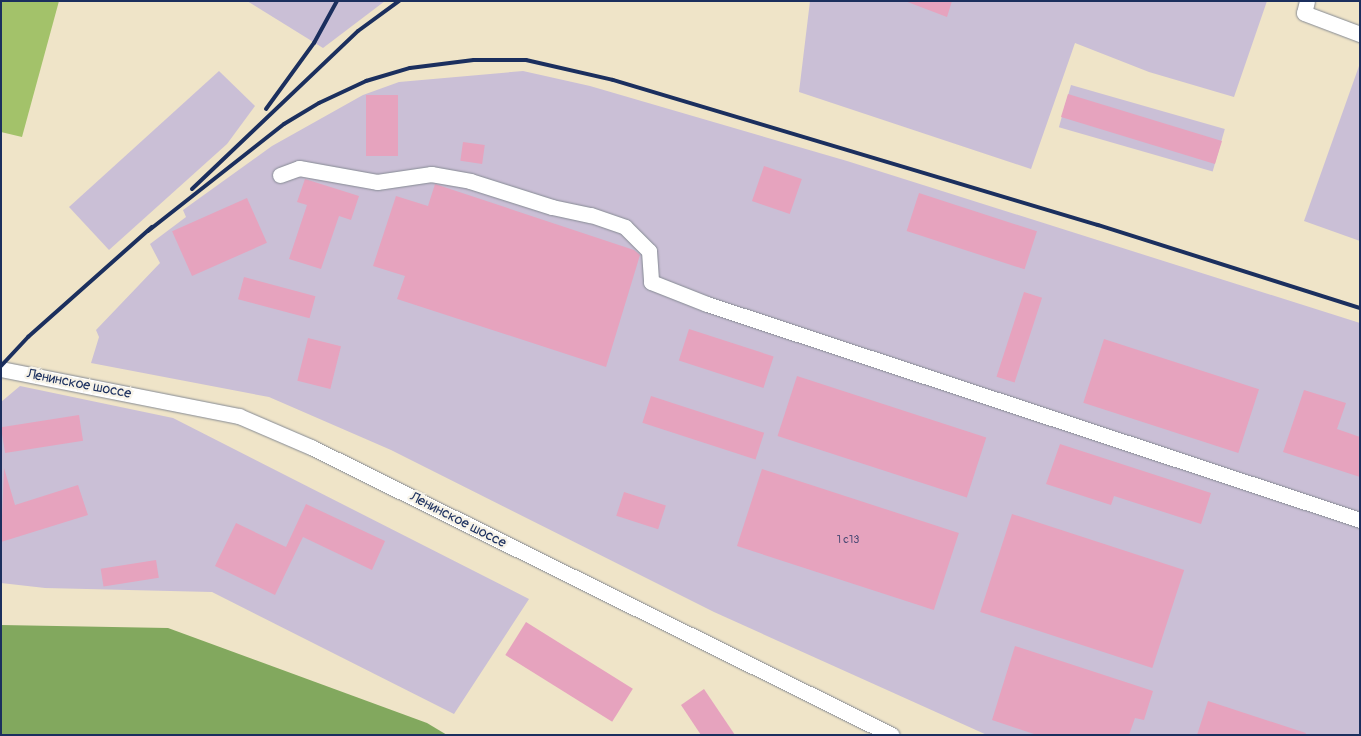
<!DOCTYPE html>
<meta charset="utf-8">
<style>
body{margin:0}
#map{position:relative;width:1361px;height:736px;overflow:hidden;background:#efe4c8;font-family:Pangolin,sans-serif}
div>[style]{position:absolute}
.industrial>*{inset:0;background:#cabfd6;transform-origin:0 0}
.green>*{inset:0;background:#a3c26a}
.forest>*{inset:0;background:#82a85e}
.building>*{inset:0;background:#e6a3be;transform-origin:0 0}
.roads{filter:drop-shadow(0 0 1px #858a93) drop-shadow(0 0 1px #858a93)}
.minor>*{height:15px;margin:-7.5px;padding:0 7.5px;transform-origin:7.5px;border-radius:7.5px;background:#fff}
.rail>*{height:4px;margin:-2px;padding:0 2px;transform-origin:2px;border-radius:2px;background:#1b2f5e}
span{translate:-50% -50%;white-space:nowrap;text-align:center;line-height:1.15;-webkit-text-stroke:4.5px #f7f3e8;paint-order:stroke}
.number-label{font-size:11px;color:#4e4c76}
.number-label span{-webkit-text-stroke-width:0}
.street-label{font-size:14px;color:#1b2f5e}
.frame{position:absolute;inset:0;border:2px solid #1b2f5e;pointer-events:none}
</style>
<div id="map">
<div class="industrial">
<div style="clip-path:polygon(247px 1px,385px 1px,323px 48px)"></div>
<div style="clip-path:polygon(810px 1px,1267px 1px,1234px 97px,1149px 72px,1075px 43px,1031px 169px,799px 92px)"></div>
<div style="clip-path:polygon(1359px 66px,1360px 66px,1360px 241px,1304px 221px)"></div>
<div style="clip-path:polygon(219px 71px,255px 106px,227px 144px,109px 250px,69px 207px)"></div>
<div style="clip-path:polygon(523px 71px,590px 86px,847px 161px,1360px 323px,1360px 735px,987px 735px,714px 612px,391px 450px,269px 397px,91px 363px,99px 337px,96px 330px,160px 263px,150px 244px,186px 217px,183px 210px,272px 146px,363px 95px,399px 82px)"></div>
<div style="left:1071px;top:85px;width:160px;height:44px;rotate:16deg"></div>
<div style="clip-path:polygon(20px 386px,173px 418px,529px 599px,454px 714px,212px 592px,45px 588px,1px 583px,1px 402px)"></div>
</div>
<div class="green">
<div style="clip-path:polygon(1px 1px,59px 1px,22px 137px,1px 132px)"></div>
</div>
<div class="forest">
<div style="clip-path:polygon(1px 625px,168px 628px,427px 723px,447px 735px,1px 735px)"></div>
</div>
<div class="building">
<div style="clip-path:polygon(905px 1px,952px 1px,947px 17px)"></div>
<div style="left:1068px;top:94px;width:161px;height:24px;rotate:17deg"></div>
<div style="left:366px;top:95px;width:32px;height:61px"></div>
<div style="left:463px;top:142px;width:22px;height:19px;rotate:8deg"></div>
<div style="left:764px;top:166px;width:40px;height:37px;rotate:19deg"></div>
<div style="clip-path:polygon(305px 179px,359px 196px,351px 220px,339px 216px,321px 269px,289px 259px,307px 205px,297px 202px)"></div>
<div style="clip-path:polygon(435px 184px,634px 250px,640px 255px,606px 367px,397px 299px,405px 276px,373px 266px,396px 196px,428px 206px)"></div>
<div style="left:919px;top:193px;width:124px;height:40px;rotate:18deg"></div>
<div style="left:247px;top:198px;width:49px;height:82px;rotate:66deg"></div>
<div style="left:244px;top:277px;width:74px;height:23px;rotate:15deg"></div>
<div style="left:1024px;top:292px;width:19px;height:89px;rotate:18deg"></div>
<div style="left:689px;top:329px;width:89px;height:33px;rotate:18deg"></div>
<div style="left:308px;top:338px;width:34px;height:44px;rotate:14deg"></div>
<div style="left:1104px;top:339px;width:163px;height:67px;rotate:18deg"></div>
<div style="left:797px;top:376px;width:199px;height:63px;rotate:18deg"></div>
<div style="clip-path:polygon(1304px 390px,1346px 403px,1337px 429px,1360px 437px,1360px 477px,1283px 452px)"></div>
<div style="left:651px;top:396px;width:119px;height:28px;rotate:18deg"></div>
<div style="left:79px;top:415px;width:26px;height:79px;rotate:81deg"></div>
<div style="clip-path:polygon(1060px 444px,1211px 493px,1201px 524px,1114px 496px,1111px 505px,1046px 484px)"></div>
<div style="clip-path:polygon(4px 468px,15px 505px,78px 485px,88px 515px,1px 542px)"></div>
<div style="left:762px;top:469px;width:207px;height:81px;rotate:18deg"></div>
<div style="left:624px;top:492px;width:44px;height:25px;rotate:18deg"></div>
<div style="clip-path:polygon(306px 504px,385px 541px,372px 570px,303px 537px,275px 595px,215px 566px,236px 523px,286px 547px)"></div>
<div style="left:1012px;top:514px;width:181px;height:103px;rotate:18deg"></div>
<div style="left:156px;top:560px;width:18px;height:56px;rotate:81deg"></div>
<div style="left:526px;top:622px;width:126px;height:39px;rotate:32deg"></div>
<div style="clip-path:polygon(1015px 646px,1153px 691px,1144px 720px,1135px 718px,1129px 735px,1037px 735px,992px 720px)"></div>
<div style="clip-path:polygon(704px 689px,735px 735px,701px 735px,681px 705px)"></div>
<div style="clip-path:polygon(1208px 701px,1306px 733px,1305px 735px,1197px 735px)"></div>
</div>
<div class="roads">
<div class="minor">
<div style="left:1307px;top:1px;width:12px;rotate:104deg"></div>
<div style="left:1304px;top:13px;width:60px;rotate:20.6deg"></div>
<div style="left:280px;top:175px;width:20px;rotate:-20deg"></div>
<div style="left:299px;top:168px;width:79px;rotate:10.2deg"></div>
<div style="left:377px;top:182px;width:55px;rotate:-8.4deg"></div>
<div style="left:431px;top:174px;width:40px;rotate:10deg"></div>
<div style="left:470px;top:181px;width:86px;rotate:17.6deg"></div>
<div style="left:552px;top:207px;width:40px;rotate:12deg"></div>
<div style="left:591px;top:215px;width:36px;rotate:19deg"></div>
<div style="left:625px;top:227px;width:34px;rotate:45deg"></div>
<div style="left:649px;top:251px;width:31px;rotate:86deg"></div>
<div style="left:651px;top:282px;width:60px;rotate:21.4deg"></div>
<div style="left:707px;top:304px;width:688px;rotate:18.3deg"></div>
<div style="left:1px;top:369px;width:243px;rotate:11.2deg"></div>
<div style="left:239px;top:416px;width:78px;rotate:23.3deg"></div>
<div style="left:311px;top:447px;width:648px;rotate:26.37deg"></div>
</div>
</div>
<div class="rail">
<div style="left:266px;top:109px;width:82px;rotate:-54deg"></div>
<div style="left:314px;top:43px;width:48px;rotate:-61.3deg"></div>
<div style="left:192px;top:189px;width:229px;rotate:-43.6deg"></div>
<div style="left:358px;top:31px;width:51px;rotate:-36.2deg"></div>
<div style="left:148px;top:231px;width:173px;rotate:-38.2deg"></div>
<div style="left:284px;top:124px;width:41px;rotate:-31deg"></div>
<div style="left:319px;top:103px;width:52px;rotate:-25.1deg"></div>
<div style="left:366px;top:81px;width:46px;rotate:-16.5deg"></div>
<div style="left:410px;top:68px;width:64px;rotate:-7.1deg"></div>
<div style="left:474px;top:60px;width:52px"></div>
<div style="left:526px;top:60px;width:89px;rotate:12.9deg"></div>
<div style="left:613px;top:80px;width:506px;rotate:16.65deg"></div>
<div style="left:1098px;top:225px;width:275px;rotate:17.6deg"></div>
<div style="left:1px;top:366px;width:40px;rotate:-47deg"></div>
<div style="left:28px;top:337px;width:166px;rotate:-41.6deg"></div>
</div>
<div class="number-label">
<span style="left:848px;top:540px">1 с13</span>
</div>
<div class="street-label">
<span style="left:79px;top:384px;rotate:11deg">Ленинское шоссе</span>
<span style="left:458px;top:520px;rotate:27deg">Ленинское шоссе</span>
</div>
<div class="frame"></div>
</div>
